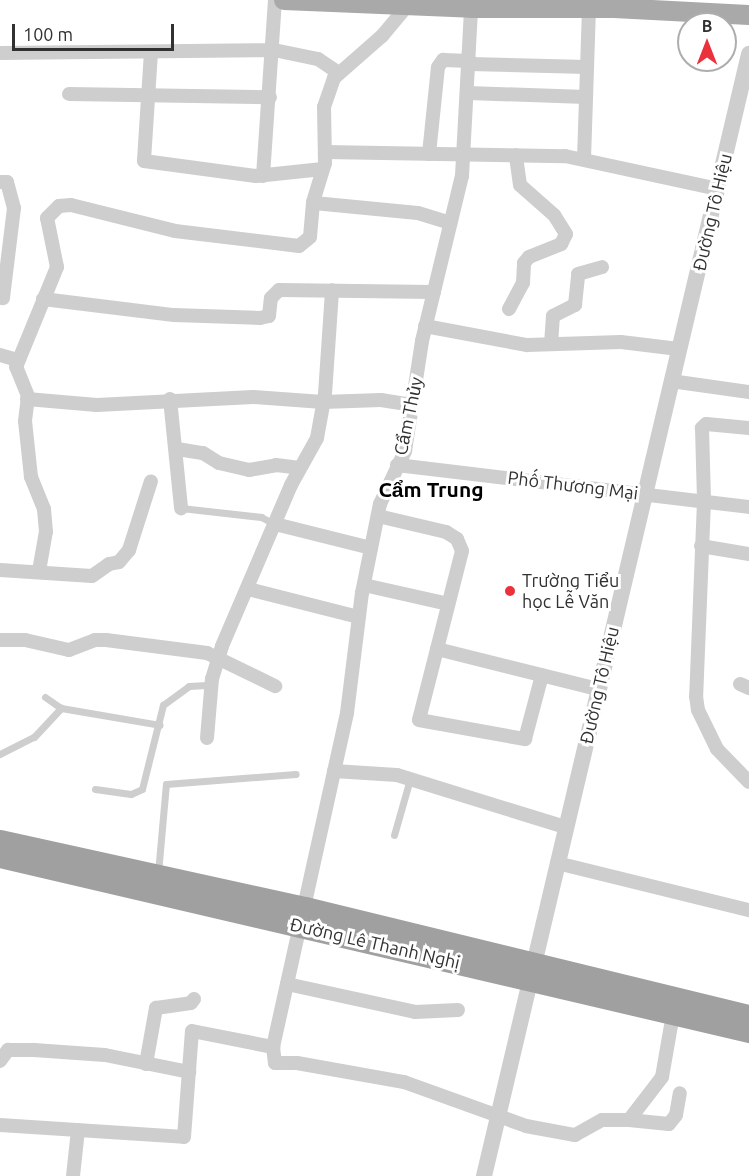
<!DOCTYPE html>
<meta charset="utf-8">
<style>
body{margin:0}
#map{position:relative;width:749px;height:1176px;overflow:hidden;background:#fff;font-family:Ubuntu,sans-serif}
div>[style]{position:absolute}
.service>*{height:7px;margin:-3.5px;padding:0 3.5px;transform-origin:3.5px;border-radius:3.5px;background:#cecece}
.minor>*{height:14px;margin:-7px;padding:0 7px;transform-origin:7px;border-radius:7px;background:#cecece}
.tertiary>*{height:16px;margin:-8px;padding:0 8px;transform-origin:8px;border-radius:8px;background:#cecece}
.primary>*{height:20px;margin:-10px;padding:0 10px;transform-origin:10px;border-radius:10px;background:#a9a9a9}
.trunk>*{height:21px;margin:-10.5px;padding:0 10.5px;transform-origin:10.5px;border-radius:10.5px;background:#a0a0a0}
.dots>*{width:16px;height:16px;translate:-50% -50%;box-sizing:border-box;border:3px solid #fff;border-radius:50%}
span{translate:-50% -50%;white-space:nowrap;text-align:center;line-height:1.15;-webkit-text-stroke:6px #fff;paint-order:stroke}
.street-label{font-size:18px;color:#313131}
.poi-label{font-size:18px;color:#313131}
.left{translate:0 -50%;text-align:left}
.quarter-label{font-size:21px;color:#000;font-weight:700}
.north{position:absolute;left:677px;top:12px;width:60px;height:60px;box-sizing:border-box;background:#fff;border:2px solid #adadad;border-radius:50%;rotate:0deg;font-size:16px;font-weight:700;line-height:24px;text-align:center;color:#313131}
.north::after{content:'';display:block;margin:auto;width:21px;height:27px;background:#ea313c;clip-path:polygon(50% 0,100% 100%,50% 72%,0 100%)}
.scale{position:absolute;left:12px;top:24px;width:162px;height:27px;box-sizing:border-box;border:3px solid #313131;border-top:0;padding-left:8px;font-size:18px;line-height:21px;white-space:nowrap;color:#313131;-webkit-text-stroke:4px #fff;paint-order:stroke}
</style>
<div id="map">
<div class="service">
<div style="left:181px;top:508px;width:81px;rotate:6.4deg"></div>
<div style="left:261px;top:517px;width:16px;rotate:27deg"></div>
<div style="left:45px;top:697px;width:19px;rotate:35deg"></div>
<div style="left:61px;top:708px;width:100px;rotate:9.7deg"></div>
<div style="left:0;top:754px;width:38px;rotate:-27deg"></div>
<div style="left:34px;top:737px;width:40px;rotate:-47deg"></div>
<div style="left:95px;top:789px;width:36px;rotate:8deg"></div>
<div style="left:131px;top:794px;width:12px;rotate:-24deg"></div>
<div style="left:142px;top:789px;width:87px;rotate:-76deg"></div>
<div style="left:163px;top:705px;width:32px;rotate:-36deg"></div>
<div style="left:189px;top:686px;width:22px;rotate:-3deg"></div>
<div style="left:394px;top:835px;width:58px;rotate:-74.1deg"></div>
<div style="left:158px;top:873px;width:89px;rotate:-84.9deg"></div>
<div style="left:166px;top:784px;width:130px;rotate:-4.4deg"></div>
</div>
<div class="minor">
<div style="left:151px;top:52px;width:109px;rotate:93.7deg"></div>
<div style="left:144px;top:161px;width:113px;rotate:7.6deg"></div>
<div style="left:256px;top:176px;width:67px;rotate:-6deg"></div>
<div style="left:0;top:53px;width:274px;rotate:-0.6deg"></div>
<div style="left:274px;top:50px;width:45px;rotate:11.6deg"></div>
<div style="left:318px;top:59px;width:23px;rotate:34deg"></div>
<div style="left:470px;top:64px;width:117px;rotate:1.5deg"></div>
<div style="left:468px;top:93px;width:118px;rotate:1.9deg"></div>
<div style="left:69px;top:94px;width:201px;rotate:0.9deg"></div>
<div style="left:325px;top:152px;width:240px;rotate:1deg"></div>
<div style="left:565px;top:156px;width:156px;rotate:12.2deg"></div>
<div style="left:429px;top:154px;width:87px;rotate:-84.1deg"></div>
<div style="left:438px;top:67px;width:9px;rotate:-54deg"></div>
<div style="left:443px;top:60px;width:27px;rotate:2deg"></div>
<div style="left:584px;top:159px;width:151px;rotate:-88.1deg"></div>
<div style="left:263px;top:176px;width:176px;rotate:-86.1deg"></div>
<div style="left:0;top:182px;width:7px"></div>
<div style="left:7px;top:182px;width:27px;rotate:75deg"></div>
<div style="left:14px;top:208px;width:91px;rotate:97deg"></div>
<div style="left:314px;top:203px;width:104px;rotate:5.5deg"></div>
<div style="left:418px;top:213px;width:34px;rotate:17deg"></div>
<div style="left:43px;top:299px;width:132px;rotate:7deg"></div>
<div style="left:174px;top:315px;width:86px;rotate:2deg"></div>
<div style="left:260px;top:318px;width:9px;rotate:-13deg"></div>
<div style="left:269px;top:316px;width:18px;rotate:-84deg"></div>
<div style="left:271px;top:298px;width:11px;rotate:-45deg"></div>
<div style="left:279px;top:290px;width:155px;rotate:0.7deg"></div>
<div style="left:509px;top:309px;width:30px;rotate:-62deg"></div>
<div style="left:523px;top:283px;width:20px;rotate:-87deg"></div>
<div style="left:524px;top:263px;width:8px;rotate:-50deg"></div>
<div style="left:529px;top:257px;width:35px;rotate:-22deg"></div>
<div style="left:561px;top:244px;width:11px;rotate:-63deg"></div>
<div style="left:566px;top:234px;width:22px;rotate:-122deg"></div>
<div style="left:554px;top:215px;width:45px;rotate:-138.6deg"></div>
<div style="left:520px;top:185px;width:30px;rotate:-98deg"></div>
<div style="left:425px;top:326px;width:104px;rotate:10.6deg"></div>
<div style="left:527px;top:345px;width:94px;rotate:-1.8deg"></div>
<div style="left:621px;top:342px;width:58px;rotate:6.9deg"></div>
<div style="left:551px;top:344px;width:28px;rotate:-86deg"></div>
<div style="left:553px;top:316px;width:25px;rotate:-27deg"></div>
<div style="left:575px;top:305px;width:31px;rotate:-84deg"></div>
<div style="left:578px;top:274px;width:25px;rotate:-16deg"></div>
<div style="left:0;top:355px;width:19px;rotate:16deg"></div>
<div style="left:671px;top:381px;width:79px;rotate:8deg"></div>
<div style="left:27px;top:399px;width:70px;rotate:4.9deg"></div>
<div style="left:97px;top:405px;width:156px;rotate:-2.9deg"></div>
<div style="left:253px;top:397px;width:70px;rotate:4.1deg"></div>
<div style="left:323px;top:402px;width:58px;rotate:-2deg"></div>
<div style="left:381px;top:400px;width:31px;rotate:9deg"></div>
<div style="left:170px;top:399px;width:110px;rotate:84.2deg"></div>
<div style="left:749px;top:428px;width:43px;rotate:-174.7deg"></div>
<div style="left:706px;top:424px;width:6px;rotate:135deg"></div>
<div style="left:702px;top:428px;width:73px;rotate:88.4deg"></div>
<div style="left:704px;top:501px;width:195px;rotate:92.3deg"></div>
<div style="left:696px;top:696px;width:14px;rotate:82deg"></div>
<div style="left:698px;top:710px;width:43px;rotate:64deg"></div>
<div style="left:717px;top:749px;width:46px;rotate:45.9deg"></div>
<div style="left:177px;top:449px;width:26px;rotate:9deg"></div>
<div style="left:203px;top:453px;width:19px;rotate:32deg"></div>
<div style="left:219px;top:463px;width:31px;rotate:13deg"></div>
<div style="left:249px;top:470px;width:27px;rotate:-10deg"></div>
<div style="left:276px;top:465px;width:24px;rotate:7deg"></div>
<div style="left:397px;top:465px;width:354px;rotate:6.8deg"></div>
<div style="left:378px;top:516px;width:70px;rotate:13.2deg"></div>
<div style="left:446px;top:532px;width:13px;rotate:32deg"></div>
<div style="left:457px;top:539px;width:13px;rotate:67deg"></div>
<div style="left:462px;top:551px;width:174px;rotate:104.3deg"></div>
<div style="left:419px;top:720px;width:108px;rotate:10.2deg"></div>
<div style="left:525px;top:739px;width:66px;rotate:-75.1deg"></div>
<div style="left:275px;top:524px;width:99px;rotate:14deg"></div>
<div style="left:701px;top:546px;width:49px;rotate:9.5deg"></div>
<div style="left:0;top:570px;width:92px;rotate:3.7deg"></div>
<div style="left:92px;top:576px;width:21px;rotate:-35deg"></div>
<div style="left:109px;top:564px;width:10px;rotate:-11deg"></div>
<div style="left:119px;top:562px;width:16px;rotate:-50deg"></div>
<div style="left:129px;top:550px;width:72px;rotate:-72.3deg"></div>
<div style="left:39px;top:571px;width:40px;rotate:-80deg"></div>
<div style="left:46px;top:532px;width:23px;rotate:-95deg"></div>
<div style="left:44px;top:509px;width:35px;rotate:-112deg"></div>
<div style="left:31px;top:477px;width:56px;rotate:-96.1deg"></div>
<div style="left:25px;top:421px;width:25px;rotate:-83deg"></div>
<div style="left:28px;top:396px;width:31px;rotate:-112deg"></div>
<div style="left:16px;top:367px;width:108px;rotate:-67.7deg"></div>
<div style="left:57px;top:267px;width:50px;rotate:-101.5deg"></div>
<div style="left:47px;top:218px;width:17px;rotate:-45deg"></div>
<div style="left:59px;top:206px;width:12px;rotate:-5deg"></div>
<div style="left:71px;top:205px;width:107px;rotate:14deg"></div>
<div style="left:175px;top:231px;width:125px;rotate:6.9deg"></div>
<div style="left:299px;top:246px;width:14px;rotate:-39deg"></div>
<div style="left:310px;top:237px;width:35px;rotate:-85deg"></div>
<div style="left:313px;top:202px;width:41px;rotate:-72.9deg"></div>
<div style="left:325px;top:163px;width:56px;rotate:-91deg"></div>
<div style="left:324px;top:107px;width:31px;rotate:-71deg"></div>
<div style="left:334px;top:78px;width:64px;rotate:-41.2deg"></div>
<div style="left:382px;top:36px;width:40px;rotate:-50deg"></div>
<div style="left:364px;top:585px;width:86px;rotate:12.7deg"></div>
<div style="left:248px;top:589px;width:114px;rotate:14.2deg"></div>
<div style="left:0;top:640px;width:25px"></div>
<div style="left:25px;top:640px;width:45px;rotate:12.8deg"></div>
<div style="left:69px;top:650px;width:28px;rotate:-21deg"></div>
<div style="left:95px;top:640px;width:11px"></div>
<div style="left:106px;top:640px;width:102px;rotate:7.3deg"></div>
<div style="left:207px;top:653px;width:76px;rotate:25.9deg"></div>
<div style="left:437px;top:649px;width:166px;rotate:14deg"></div>
<div style="left:740px;top:684px;width:10px;rotate:24deg"></div>
<div style="left:207px;top:738px;width:59px;rotate:-85.2deg"></div>
<div style="left:212px;top:679px;width:34px;rotate:-73deg"></div>
<div style="left:222px;top:646px;width:175px;rotate:-66.8deg"></div>
<div style="left:291px;top:485px;width:54px;rotate:-61deg"></div>
<div style="left:317px;top:438px;width:45px;rotate:-79.7deg"></div>
<div style="left:325px;top:394px;width:104px;rotate:-86.1deg"></div>
<div style="left:334px;top:771px;width:63px;rotate:3.6deg"></div>
<div style="left:397px;top:775px;width:176px;rotate:17.2deg"></div>
<div style="left:557px;top:863px;width:198px;rotate:13.8deg"></div>
<div style="left:287px;top:984px;width:131px;rotate:12.3deg"></div>
<div style="left:415px;top:1012px;width:43px;rotate:-2.7deg"></div>
<div style="left:273px;top:1047px;width:16px;rotate:83deg"></div>
<div style="left:275px;top:1063px;width:22px"></div>
<div style="left:297px;top:1063px;width:109px;rotate:10.1deg"></div>
<div style="left:404px;top:1082px;width:130px;rotate:19.8deg"></div>
<div style="left:526px;top:1126px;width:50px;rotate:10.4deg"></div>
<div style="left:575px;top:1135px;width:31px;rotate:-29deg"></div>
<div style="left:602px;top:1120px;width:27px"></div>
<div style="left:629px;top:1120px;width:54px;rotate:-52.5deg"></div>
<div style="left:662px;top:1077px;width:64px;rotate:-80.1deg"></div>
<div style="left:0;top:1061px;width:14px;rotate:-54deg"></div>
<div style="left:8px;top:1050px;width:26px"></div>
<div style="left:34px;top:1050px;width:71px;rotate:4deg"></div>
<div style="left:105px;top:1055px;width:86px;rotate:11.4deg"></div>
<div style="left:146px;top:1064px;width:57px;rotate:-79.9deg"></div>
<div style="left:156px;top:1008px;width:35px;rotate:-8deg"></div>
<div style="left:191px;top:1003px;width:5px;rotate:-53deg"></div>
<div style="left:629px;top:1120px;width:40px;rotate:5.7deg"></div>
<div style="left:669px;top:1124px;width:11px;rotate:-52deg"></div>
<div style="left:676px;top:1115px;width:22px;rotate:-80deg"></div>
<div style="left:0;top:1125px;width:184px;rotate:3.7deg"></div>
<div style="left:184px;top:1137px;width:106px;rotate:-85.7deg"></div>
<div style="left:192px;top:1031px;width:83px;rotate:11.2deg"></div>
<div style="left:273px;top:1047px;width:342px;rotate:-77.5deg"></div>
<div style="left:347px;top:713px;width:121px;rotate:-82.9deg"></div>
<div style="left:362px;top:593px;width:91px;rotate:-78.6deg"></div>
<div style="left:380px;top:504px;width:59px;rotate:-64.7deg"></div>
<div style="left:405px;top:451px;width:111px;rotate:-81.2deg"></div>
<div style="left:422px;top:341px;width:170px;rotate:-76.4deg"></div>
<div style="left:462px;top:176px;width:168px;rotate:-86.9deg"></div>
<div style="left:73px;top:1176px;width:46px;rotate:-83.8deg"></div>
</div>
<div class="tertiary">
<div style="left:484px;top:1176px;width:1153px;rotate:-76.71deg"></div>
</div>
<div class="primary">
<div style="left:284px;top:0;width:187px;rotate:2.4deg"></div>
<div style="left:471px;top:8px;width:143px"></div>
<div style="left:614px;top:8px;width:135px;rotate:3deg"></div>
</div>
<div class="trunk">
<div style="left:0;top:840px;width:312px;rotate:12.4deg"></div>
<div style="left:305px;top:907px;width:457px;rotate:13.7deg"></div>
<div style="left:0;top:857px;width:769px;rotate:13.15deg"></div>
</div>
<div class="dots">
<div style="left:510px;top:591px;background:#ea313c"></div>
</div>
<div class="street-label">
<span style="left:712px;top:212px;rotate:-77deg">Đường Tô Hiệu</span>
<span style="left:408px;top:416px;rotate:-78deg">Cẩm Thủy</span>
<span style="left:573px;top:485px;rotate:7deg">Phố Thương Mại</span>
<span style="left:599px;top:685px;rotate:-77deg">Đường Tô Hiệu</span>
<span style="left:375px;top:943px;rotate:13deg">Đường Lê Thanh Nghị</span>
</div>
<div class="poi-label">
<span class="left" style="left:522px;top:591px">Trường Tiểu<br>học Lễ Văn</span>
</div>
<div class="quarter-label">
<span style="left:431px;top:489px">Cẩm Trung</span>
</div>
<div class="north">B</div>
<div class="scale">100 m</div>
</div>
